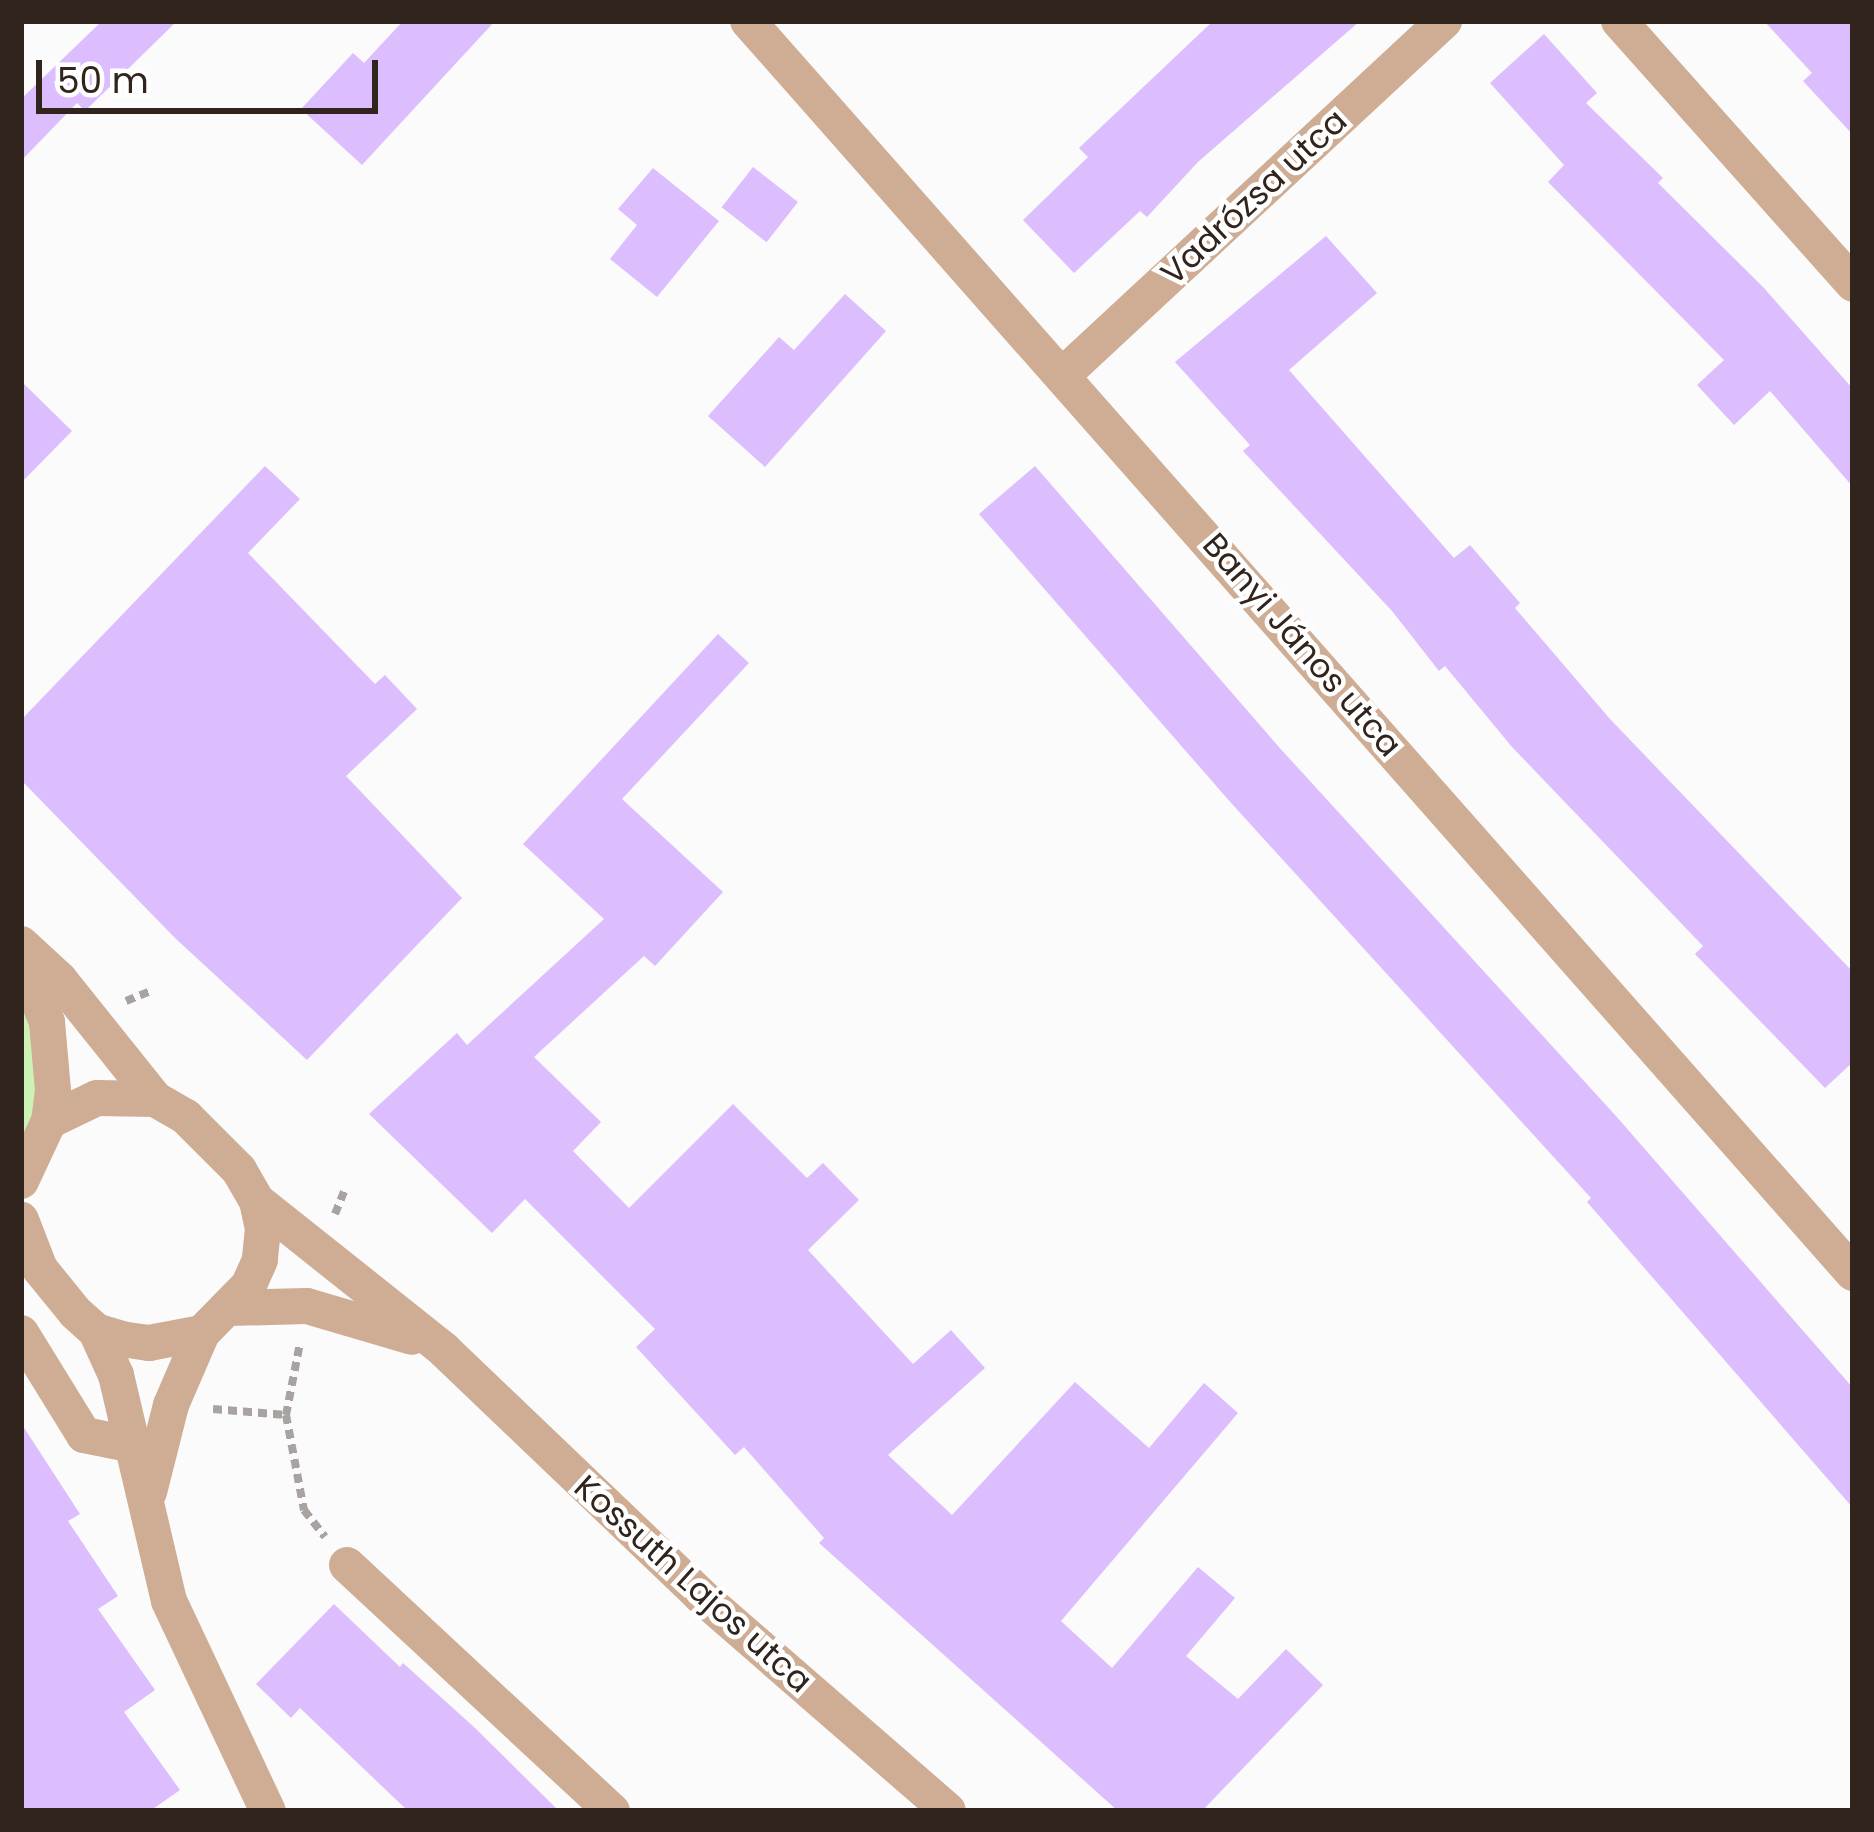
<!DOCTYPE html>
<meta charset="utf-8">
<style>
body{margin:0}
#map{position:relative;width:1874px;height:1832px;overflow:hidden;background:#fbfbfb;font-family:Poppins,sans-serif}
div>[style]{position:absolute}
.green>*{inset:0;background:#ccf3b5}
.building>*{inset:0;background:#dcbefe;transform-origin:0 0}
.path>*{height:8px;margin-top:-4px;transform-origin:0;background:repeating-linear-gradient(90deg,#a8a3a0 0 9px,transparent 0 15px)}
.minor>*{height:36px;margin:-18px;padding:0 18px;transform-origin:18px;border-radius:18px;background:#cead94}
span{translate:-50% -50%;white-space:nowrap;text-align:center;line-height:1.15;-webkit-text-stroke:9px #fff;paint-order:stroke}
.street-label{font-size:33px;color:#31241d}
.frame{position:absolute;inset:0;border:24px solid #31241d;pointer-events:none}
.scale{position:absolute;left:36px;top:60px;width:342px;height:54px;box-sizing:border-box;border:6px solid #31241d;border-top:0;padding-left:15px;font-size:36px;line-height:42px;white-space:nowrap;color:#31241d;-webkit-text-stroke:9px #fff;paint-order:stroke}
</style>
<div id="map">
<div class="green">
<div style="clip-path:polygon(21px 958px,52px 1065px,21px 1143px)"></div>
</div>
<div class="building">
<div style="clip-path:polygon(102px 21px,177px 21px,85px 111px,77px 103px,21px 161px,21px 99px)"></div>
<div style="clip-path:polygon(403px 21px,495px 21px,362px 165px,301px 109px,353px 53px,364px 63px)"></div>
<div style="clip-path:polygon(1213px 21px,1360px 21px,1198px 162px,1147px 217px,1140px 211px,1074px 273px,1023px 220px,1088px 157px,1079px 148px)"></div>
<div style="clip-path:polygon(1764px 21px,1853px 21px,1853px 135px,1803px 81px,1812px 73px)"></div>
<div style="clip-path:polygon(1544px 34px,1597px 93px,1586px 103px,1663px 178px,1658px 183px,1764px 288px,1853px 389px,1853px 487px,1770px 391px,1734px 425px,1697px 385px,1724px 360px,1548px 182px,1564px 165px,1490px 83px)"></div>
<div style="left:753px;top:167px;width:57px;height:51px;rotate:38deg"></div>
<div style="clip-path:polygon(653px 168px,719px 221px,657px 297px,610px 259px,637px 225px,618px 209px)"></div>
<div style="clip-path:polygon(1326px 236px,1377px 293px,1289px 370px,1454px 558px,1470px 545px,1520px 603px,1515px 608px,1610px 719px,1853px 972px,1853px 1062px,1825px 1088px,1695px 954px,1703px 946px,1512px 747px,1445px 666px,1439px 671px,1392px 611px,1243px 451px,1250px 445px,1175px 362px)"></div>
<div style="clip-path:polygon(845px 294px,886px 331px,765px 467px,708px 416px,779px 337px,794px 350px)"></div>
<div style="clip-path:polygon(21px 381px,72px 431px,21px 483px)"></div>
<div style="clip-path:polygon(265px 466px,300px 499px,248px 553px,375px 684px,385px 675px,417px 709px,346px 776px,462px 898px,307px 1060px,175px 938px,21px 780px,21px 720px)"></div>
<div style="clip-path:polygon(1035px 466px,1278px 746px,1616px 1116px,1853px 1388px,1853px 1508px,1587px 1202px,1591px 1198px,1232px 804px,979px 514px)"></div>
<div style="clip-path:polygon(718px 634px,749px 663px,622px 799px,723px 892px,655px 966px,644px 956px,534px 1057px,601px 1122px,573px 1151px,629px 1208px,733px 1104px,807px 1178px,823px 1163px,859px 1200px,808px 1250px,913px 1364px,951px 1330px,985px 1368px,888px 1455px,952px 1515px,1075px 1382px,1149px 1448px,1204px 1383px,1238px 1413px,1061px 1621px,1112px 1668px,1198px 1567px,1235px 1598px,1186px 1656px,1238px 1699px,1286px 1649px,1323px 1685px,1202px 1811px,1118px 1811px,819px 1543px,824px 1538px,744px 1447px,735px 1455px,636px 1347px,655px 1329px,525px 1199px,492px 1233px,369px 1114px,457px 1033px,467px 1045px,604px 919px,523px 844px)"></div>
<div style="clip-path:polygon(21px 1423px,80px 1514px,68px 1521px,118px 1596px,98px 1609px,155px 1690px,124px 1712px,180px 1790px,150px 1811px,21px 1811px)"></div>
<div style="clip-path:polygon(334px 1604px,400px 1667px,403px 1663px,474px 1727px,559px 1811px,408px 1811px,300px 1708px,291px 1718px,256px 1684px)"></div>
</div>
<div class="path">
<div style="left:126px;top:1001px;width:27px;rotate:-22deg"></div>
<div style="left:335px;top:1214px;width:29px;rotate:-68deg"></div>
<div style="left:213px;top:1409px;width:73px;rotate:4.7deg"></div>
<div style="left:286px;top:1415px;width:73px;rotate:-79deg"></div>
<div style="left:286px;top:1415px;width:97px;rotate:79.3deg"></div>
<div style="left:304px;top:1510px;width:34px;rotate:52deg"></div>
</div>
<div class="minor">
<div style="left:748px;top:21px;width:1670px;rotate:48.57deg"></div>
<div style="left:1619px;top:21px;width:352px;rotate:48.3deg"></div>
<div style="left:1064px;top:374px;width:519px;rotate:-42.89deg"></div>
<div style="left:21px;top:944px;width:52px;rotate:42.6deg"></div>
<div style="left:59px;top:979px;width:154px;rotate:51.3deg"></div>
<div style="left:155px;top:1099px;width:36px;rotate:30deg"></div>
<div style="left:186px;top:1117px;width:75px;rotate:45deg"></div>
<div style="left:239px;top:1170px;width:36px;rotate:60deg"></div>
<div style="left:257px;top:1201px;width:29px;rotate:78deg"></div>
<div style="left:263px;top:1229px;width:31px;rotate:96deg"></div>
<div style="left:260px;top:1260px;width:27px;rotate:114deg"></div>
<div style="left:249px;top:1285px;width:67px;rotate:134.4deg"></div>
<div style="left:202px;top:1333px;width:54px;rotate:169.3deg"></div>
<div style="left:149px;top:1343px;width:27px;rotate:-172deg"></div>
<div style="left:122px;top:1339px;width:27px;rotate:-163deg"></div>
<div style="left:96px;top:1331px;width:28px;rotate:-138deg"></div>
<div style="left:75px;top:1312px;width:55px;rotate:-129.1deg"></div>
<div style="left:40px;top:1269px;width:53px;rotate:-111.2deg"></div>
<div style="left:21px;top:958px;width:69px;rotate:67.9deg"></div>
<div style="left:47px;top:1022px;width:68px;rotate:85deg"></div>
<div style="left:53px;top:1090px;width:31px;rotate:97deg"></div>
<div style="left:21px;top:1181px;width:66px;rotate:-65deg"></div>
<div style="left:49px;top:1121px;width:53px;rotate:-25.6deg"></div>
<div style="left:97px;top:1098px;width:58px;rotate:1deg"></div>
<div style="left:257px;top:1201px;width:239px;rotate:38.5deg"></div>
<div style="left:444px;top:1350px;width:356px;rotate:43.7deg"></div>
<div style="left:701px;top:1596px;width:327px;rotate:41deg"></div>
<div style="left:230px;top:1308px;width:77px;rotate:-1.5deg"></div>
<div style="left:307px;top:1306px;width:109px;rotate:16.4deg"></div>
<div style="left:96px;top:1331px;width:48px;rotate:65.6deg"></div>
<div style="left:116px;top:1375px;width:232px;rotate:76.8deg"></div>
<div style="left:169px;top:1601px;width:232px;rotate:64.8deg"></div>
<div style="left:21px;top:1333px;width:120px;rotate:58.3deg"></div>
<div style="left:84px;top:1435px;width:51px;rotate:11.3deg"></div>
<div style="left:149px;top:1492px;width:90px;rotate:-75.8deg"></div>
<div style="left:171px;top:1405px;width:78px;rotate:-66.7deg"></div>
<div style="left:347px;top:1565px;width:362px;rotate:42.9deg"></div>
</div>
<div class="street-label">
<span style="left:1254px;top:197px;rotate:-43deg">Vadrózsa utca</span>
<span style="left:1302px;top:645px;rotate:49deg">Banyi János utca</span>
<span style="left:693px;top:1584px;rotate:42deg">Kossuth Lajos utca</span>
</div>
<div class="frame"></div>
<div class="scale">50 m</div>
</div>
